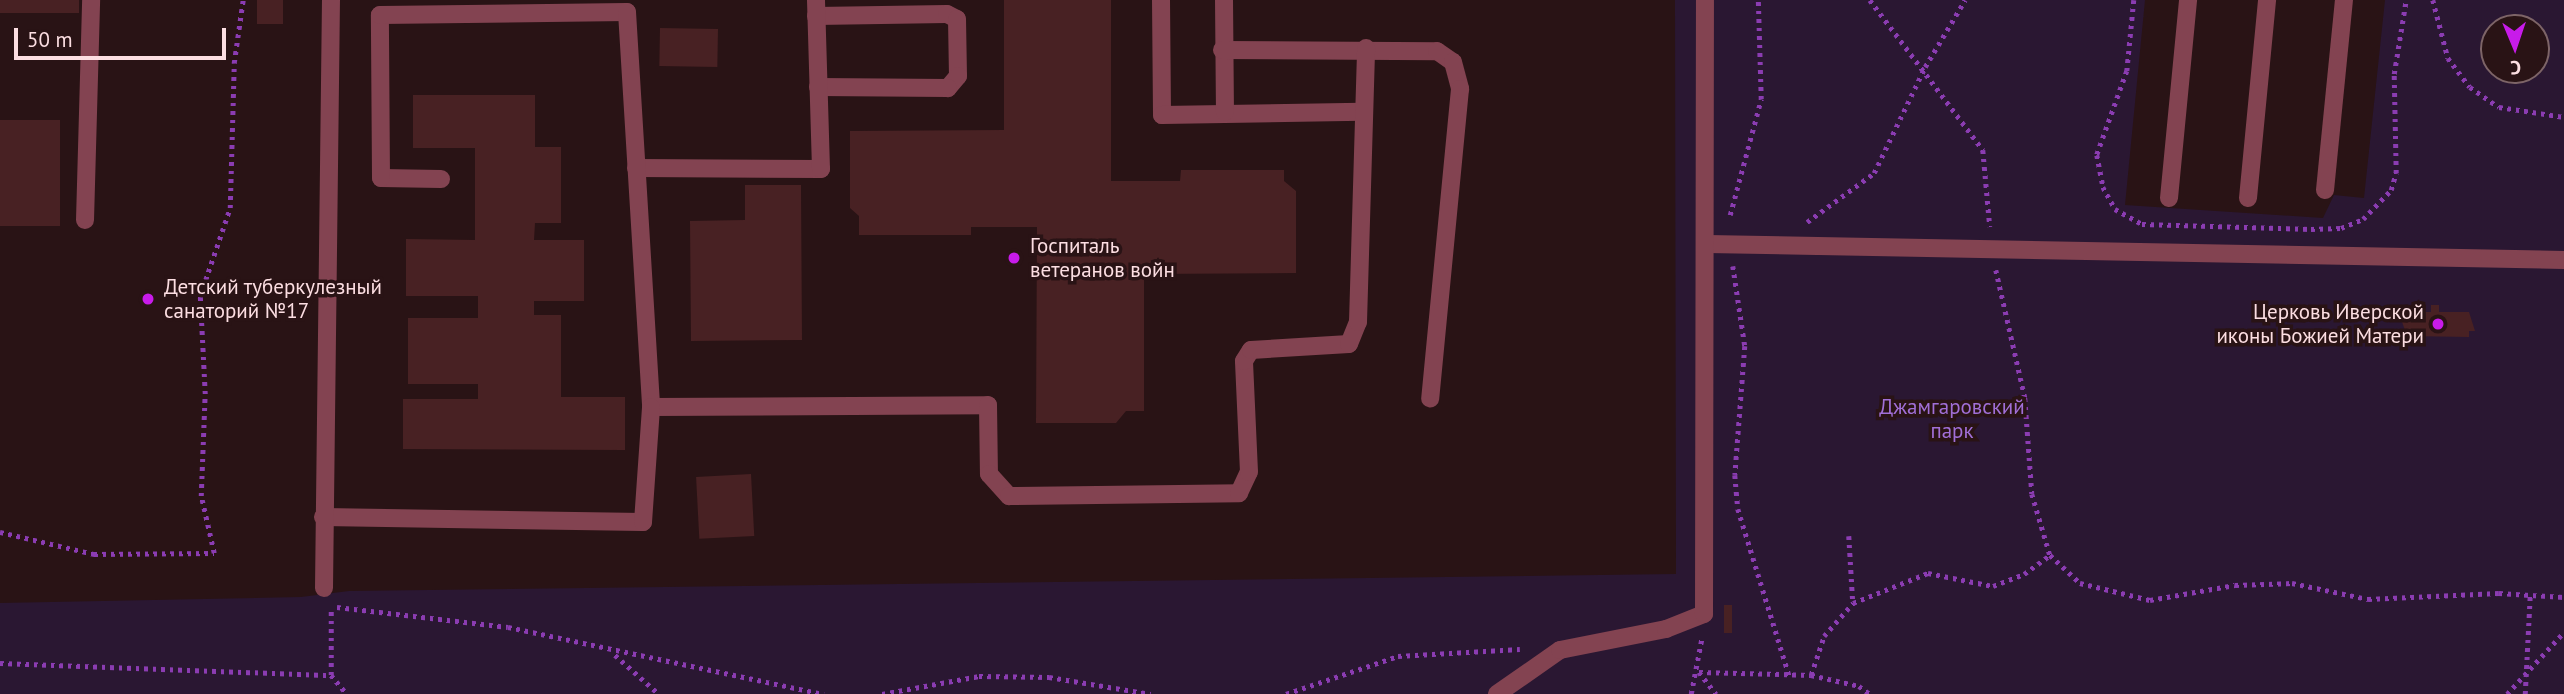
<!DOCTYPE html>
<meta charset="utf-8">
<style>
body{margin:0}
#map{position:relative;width:2564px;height:694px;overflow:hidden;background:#291315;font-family:"PT Sans",sans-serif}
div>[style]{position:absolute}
.green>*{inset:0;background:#2a1732}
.building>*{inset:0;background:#482123;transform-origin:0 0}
.path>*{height:4.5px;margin-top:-2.25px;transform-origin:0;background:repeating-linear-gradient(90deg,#8b3cb2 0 3.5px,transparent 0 8.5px)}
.minor>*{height:18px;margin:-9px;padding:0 9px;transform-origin:9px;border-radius:9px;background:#834351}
.dots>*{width:19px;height:19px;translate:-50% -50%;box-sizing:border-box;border:4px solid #291315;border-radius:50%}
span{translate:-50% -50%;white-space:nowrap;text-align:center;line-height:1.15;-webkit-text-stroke:7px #291315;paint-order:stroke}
.poi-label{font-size:21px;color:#fcdee2}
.left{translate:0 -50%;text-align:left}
.right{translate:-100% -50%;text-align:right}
.park-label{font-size:21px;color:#a16fd7}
.north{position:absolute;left:2480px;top:14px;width:70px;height:70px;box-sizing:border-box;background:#291315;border:2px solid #7d6467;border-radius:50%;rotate:178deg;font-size:19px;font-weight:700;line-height:28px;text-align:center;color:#fcdee2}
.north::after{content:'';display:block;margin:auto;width:24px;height:32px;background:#c81bea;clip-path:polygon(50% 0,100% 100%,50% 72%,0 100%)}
.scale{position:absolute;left:14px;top:28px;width:212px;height:32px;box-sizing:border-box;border:4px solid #fcdee2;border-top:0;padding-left:9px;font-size:21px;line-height:24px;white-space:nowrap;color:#fcdee2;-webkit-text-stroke:5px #291315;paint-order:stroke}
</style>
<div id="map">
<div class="green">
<div style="clip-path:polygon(evenodd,1675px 0,2145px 0,2125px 205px,2323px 218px,2334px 195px,2364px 198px,2385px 0,2564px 0,2564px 694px,0 694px,0 603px,301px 597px,349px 591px,1676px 574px,1675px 0,2494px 28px,2536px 28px,2536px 70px,2494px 70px,2494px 28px)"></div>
</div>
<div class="building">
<div style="left:0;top:0;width:79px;height:13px"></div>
<div style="left:257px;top:0;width:26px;height:24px"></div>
<div style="clip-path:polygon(1004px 0,1111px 0,1111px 181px,1180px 181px,1181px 170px,1284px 170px,1284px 181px,1296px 191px,1296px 273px,1144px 274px,1144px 411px,1126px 411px,1116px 423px,1036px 423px,1037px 227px,971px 227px,971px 235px,859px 235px,859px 216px,850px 208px,850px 131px,1004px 130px)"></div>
<div style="left:660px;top:28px;width:58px;height:38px;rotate:1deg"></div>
<div style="clip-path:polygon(413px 95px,535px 95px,535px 147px,561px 147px,561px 223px,535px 223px,534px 240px,584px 240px,584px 301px,534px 301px,534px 315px,561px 315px,561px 397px,625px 397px,625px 450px,403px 449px,403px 399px,478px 399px,478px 384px,408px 384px,408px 318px,478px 318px,478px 296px,406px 296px,406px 239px,475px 240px,475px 148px,413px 148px)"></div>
<div style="left:0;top:120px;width:60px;height:106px"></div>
<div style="clip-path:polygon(745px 185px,801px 185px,802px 340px,691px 341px,690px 221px,745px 220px)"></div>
<div style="clip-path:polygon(2431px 305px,2439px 305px,2439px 312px,2469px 312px,2475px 331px,2469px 331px,2469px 337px,2407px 336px,2401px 319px,2407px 312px,2431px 312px)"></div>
<div style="left:751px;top:474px;width:62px;height:55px;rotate:87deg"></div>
<div style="left:1724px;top:605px;width:8px;height:28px"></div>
</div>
<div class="path">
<div style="left:1870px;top:0;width:188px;rotate:53deg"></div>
<div style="left:1983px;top:150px;width:77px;rotate:84.8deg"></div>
<div style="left:2134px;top:0;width:71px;rotate:95.6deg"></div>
<div style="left:2127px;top:71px;width:89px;rotate:109.7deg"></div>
<div style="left:2097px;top:155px;width:33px;rotate:79deg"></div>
<div style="left:2103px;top:187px;width:25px;rotate:61deg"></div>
<div style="left:2115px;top:209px;width:31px;rotate:29deg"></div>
<div style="left:2142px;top:224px;width:169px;rotate:1.7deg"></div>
<div style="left:2311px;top:229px;width:30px;rotate:-2deg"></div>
<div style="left:2341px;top:228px;width:24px;rotate:-22deg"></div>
<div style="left:2363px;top:219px;width:40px;rotate:-46deg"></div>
<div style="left:2391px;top:190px;width:18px;rotate:-74deg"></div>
<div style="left:2396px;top:173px;width:99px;rotate:-91.2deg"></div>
<div style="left:2394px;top:74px;width:75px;rotate:-80.8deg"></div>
<div style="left:2433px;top:0;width:60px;rotate:75.5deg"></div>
<div style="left:2448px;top:58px;width:36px;rotate:53deg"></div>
<div style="left:2470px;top:87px;width:35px;rotate:35deg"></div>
<div style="left:2499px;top:107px;width:66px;rotate:8.7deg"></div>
<div style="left:1730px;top:215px;width:120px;rotate:-75deg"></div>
<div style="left:1761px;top:99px;width:99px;rotate:-91.7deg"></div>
<div style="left:1807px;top:222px;width:83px;rotate:-36.2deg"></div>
<div style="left:1874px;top:173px;width:118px;rotate:-64.3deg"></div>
<div style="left:1925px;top:67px;width:78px;rotate:-59.2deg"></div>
<div style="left:1733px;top:266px;width:81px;rotate:81.5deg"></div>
<div style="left:1745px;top:346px;width:129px;rotate:94.4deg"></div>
<div style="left:1735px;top:475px;width:34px;rotate:85deg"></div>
<div style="left:1738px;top:509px;width:174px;rotate:72.9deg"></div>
<div style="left:1996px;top:270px;width:131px;rotate:77.2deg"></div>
<div style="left:2025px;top:398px;width:96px;rotate:85.8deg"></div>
<div style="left:2032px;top:494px;width:64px;rotate:73.6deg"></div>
<div style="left:2050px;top:555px;width:41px;rotate:43deg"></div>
<div style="left:2080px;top:583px;width:72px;rotate:13.7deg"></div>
<div style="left:2150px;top:600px;width:86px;rotate:-10deg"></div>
<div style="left:2235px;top:585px;width:57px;rotate:-2deg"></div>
<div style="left:2292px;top:583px;width:78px;rotate:11.9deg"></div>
<div style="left:2368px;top:599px;width:131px;rotate:-2.6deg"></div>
<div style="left:2499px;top:593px;width:65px;rotate:3.5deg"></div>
<div style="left:0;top:532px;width:97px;rotate:13.2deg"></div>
<div style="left:94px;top:554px;width:120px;rotate:-0.5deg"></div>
<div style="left:214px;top:553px;width:58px;rotate:-102.8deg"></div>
<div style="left:201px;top:496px;width:102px;rotate:-87.8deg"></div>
<div style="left:205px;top:394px;width:98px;rotate:-92.9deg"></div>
<div style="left:200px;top:296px;width:93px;rotate:-71.2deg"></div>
<div style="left:230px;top:208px;width:145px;rotate:-88.4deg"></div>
<div style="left:234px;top:63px;width:64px;rotate:-81.9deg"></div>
<div style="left:1849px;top:536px;width:67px;rotate:86.6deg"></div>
<div style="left:337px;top:607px;width:172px;rotate:6.7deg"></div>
<div style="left:508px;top:627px;width:323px;rotate:12deg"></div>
<div style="left:615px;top:655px;width:59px;rotate:41.6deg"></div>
<div style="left:0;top:663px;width:331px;rotate:2.1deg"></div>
<div style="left:331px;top:675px;width:25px;rotate:50deg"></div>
<div style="left:1699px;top:672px;width:112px;rotate:1.5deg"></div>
<div style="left:1811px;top:675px;width:49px;rotate:12.9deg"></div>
<div style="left:1859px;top:686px;width:14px;rotate:36deg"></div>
<div style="left:1699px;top:672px;width:28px;rotate:52deg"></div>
<div style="left:331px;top:675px;width:66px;rotate:-90deg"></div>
<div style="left:1811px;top:675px;width:41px;rotate:-71.6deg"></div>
<div style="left:1824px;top:636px;width:44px;rotate:-48.7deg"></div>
<div style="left:1853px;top:603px;width:81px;rotate:-21.8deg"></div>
<div style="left:1928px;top:573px;width:66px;rotate:11.3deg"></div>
<div style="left:1993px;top:586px;width:33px;rotate:-21deg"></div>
<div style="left:2024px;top:574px;width:32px;rotate:-36deg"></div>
<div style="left:882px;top:694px;width:99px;rotate:-10.5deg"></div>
<div style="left:979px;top:676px;width:70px;rotate:0.8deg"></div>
<div style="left:1049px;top:677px;width:103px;rotate:9.5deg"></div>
<div style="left:1286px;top:694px;width:118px;rotate:-18.7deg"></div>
<div style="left:1398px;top:656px;width:122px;rotate:-3.3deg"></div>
<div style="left:1691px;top:694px;width:58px;rotate:-79.1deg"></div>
<div style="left:2507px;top:694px;width:84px;rotate:-47.4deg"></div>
<div style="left:2525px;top:694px;width:98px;rotate:-87.1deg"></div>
</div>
<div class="minor">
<div style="left:1161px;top:0;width:115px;rotate:89.5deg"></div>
<div style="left:1162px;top:115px;width:200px;rotate:-0.9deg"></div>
<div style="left:1224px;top:0;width:112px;rotate:89.5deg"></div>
<div style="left:816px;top:16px;width:131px;rotate:-0.9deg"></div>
<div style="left:947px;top:14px;width:11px;rotate:27deg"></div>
<div style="left:957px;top:19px;width:57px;rotate:89deg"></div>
<div style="left:958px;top:76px;width:16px;rotate:130deg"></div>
<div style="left:948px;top:88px;width:130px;rotate:-179.6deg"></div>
<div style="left:1222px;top:50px;width:215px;rotate:0.3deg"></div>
<div style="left:1437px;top:51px;width:19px;rotate:35deg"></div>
<div style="left:1453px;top:62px;width:28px;rotate:75deg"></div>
<div style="left:1460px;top:89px;width:311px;rotate:95.5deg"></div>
<div style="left:636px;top:168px;width:185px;rotate:0.3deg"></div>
<div style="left:821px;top:169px;width:169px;rotate:-91.7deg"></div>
<div style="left:441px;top:179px;width:60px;rotate:-179deg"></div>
<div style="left:381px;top:178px;width:163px;rotate:-90.4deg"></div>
<div style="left:380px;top:15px;width:247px;rotate:-0.7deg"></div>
<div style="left:627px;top:12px;width:396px;rotate:86.5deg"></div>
<div style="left:651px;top:407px;width:337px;rotate:-0.3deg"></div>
<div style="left:988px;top:405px;width:69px;rotate:89.2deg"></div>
<div style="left:989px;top:474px;width:30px;rotate:48deg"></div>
<div style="left:1009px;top:496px;width:230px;rotate:-0.7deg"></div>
<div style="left:1239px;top:493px;width:23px;rotate:-65deg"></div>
<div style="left:1249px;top:472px;width:111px;rotate:-92.6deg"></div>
<div style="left:1244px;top:361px;width:13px;rotate:-58deg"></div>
<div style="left:1251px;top:350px;width:98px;rotate:-3.5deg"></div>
<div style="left:1349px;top:344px;width:24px;rotate:-68deg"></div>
<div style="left:1358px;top:322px;width:274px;rotate:-88.3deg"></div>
<div style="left:2325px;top:190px;width:191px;rotate:-84.3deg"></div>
<div style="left:2169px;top:198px;width:199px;rotate:-84.5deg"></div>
<div style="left:2248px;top:198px;width:199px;rotate:-84.5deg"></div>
<div style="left:85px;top:220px;width:220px;rotate:-88.4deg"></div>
<div style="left:1707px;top:244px;width:857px;rotate:1.07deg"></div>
<div style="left:323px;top:517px;width:320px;rotate:0.9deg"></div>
<div style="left:643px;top:522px;width:115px;rotate:-86deg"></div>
<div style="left:324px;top:588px;width:588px;rotate:-89.32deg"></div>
<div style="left:1497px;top:694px;width:77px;rotate:-34.9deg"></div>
<div style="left:1560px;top:650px;width:108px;rotate:-11.2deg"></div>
<div style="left:1666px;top:629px;width:41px;rotate:-21.5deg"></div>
<div style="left:1704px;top:614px;width:614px;rotate:-89.91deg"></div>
</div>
<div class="dots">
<div style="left:1014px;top:258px;background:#c81bea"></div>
<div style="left:148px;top:299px;background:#c81bea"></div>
<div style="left:2438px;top:324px;background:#c81bea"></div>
</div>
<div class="poi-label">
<span class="left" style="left:1030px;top:258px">Госпиталь<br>ветеранов войн</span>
<span class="left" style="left:164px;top:299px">Детский туберкулезный<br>санаторий №17</span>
<span class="right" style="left:2424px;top:324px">Церковь Иверской<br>иконы Божией Матери</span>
</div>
<div class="park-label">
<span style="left:1952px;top:419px">Джамгаровский<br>парк</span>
</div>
<div class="north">С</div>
<div class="scale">50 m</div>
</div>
